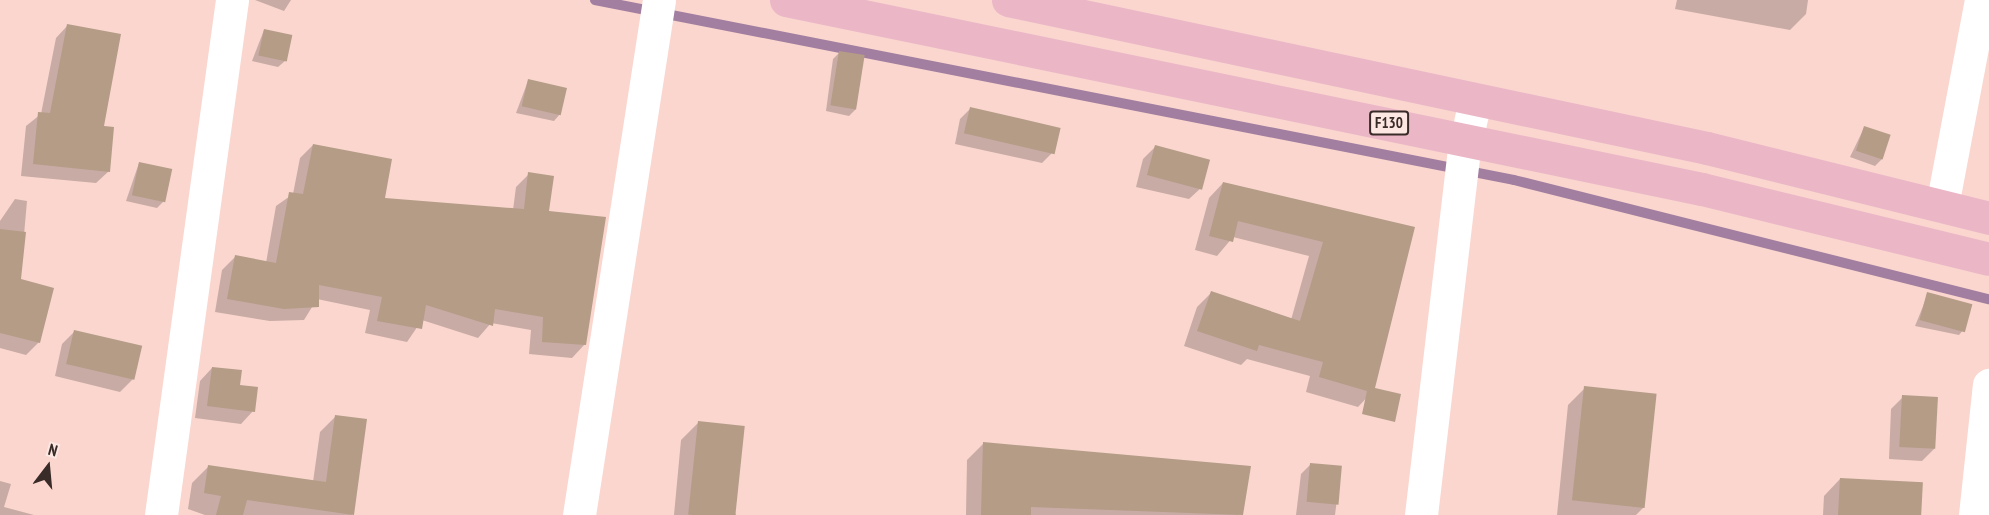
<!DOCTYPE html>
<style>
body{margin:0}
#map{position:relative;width:1989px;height:515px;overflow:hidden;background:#fad6ce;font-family:"PT Sans Narrow",sans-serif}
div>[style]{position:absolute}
.shadow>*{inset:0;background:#0003}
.stream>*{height:10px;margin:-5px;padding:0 5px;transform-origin:5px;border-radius:5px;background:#a27ea0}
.building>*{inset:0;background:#b49c87;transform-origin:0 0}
.minor>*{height:33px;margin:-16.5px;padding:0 16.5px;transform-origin:16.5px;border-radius:16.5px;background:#fff}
.primary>*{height:33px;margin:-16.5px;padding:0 16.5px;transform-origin:16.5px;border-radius:16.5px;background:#ebb7c7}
span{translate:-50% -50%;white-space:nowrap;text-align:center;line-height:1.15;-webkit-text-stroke:6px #fde7e2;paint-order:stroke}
.shield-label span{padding:2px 4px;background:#fde7e2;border:2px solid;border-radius:4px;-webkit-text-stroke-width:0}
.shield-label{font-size:15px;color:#382b28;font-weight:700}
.north{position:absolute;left:18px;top:437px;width:60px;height:60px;-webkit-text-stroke:4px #fde7e2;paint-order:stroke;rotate:16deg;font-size:16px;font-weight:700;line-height:24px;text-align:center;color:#382b28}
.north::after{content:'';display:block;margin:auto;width:21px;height:27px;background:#382b28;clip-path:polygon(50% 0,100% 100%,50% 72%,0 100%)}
</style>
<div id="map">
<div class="shadow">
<div style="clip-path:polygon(255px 0,291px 0,284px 11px)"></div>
<div style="clip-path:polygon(1677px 0,1808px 0,1806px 14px,1790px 30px,1675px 9px)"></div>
<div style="clip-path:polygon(68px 25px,102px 127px,109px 171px,96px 183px,21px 176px,26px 126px,41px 114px,56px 38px)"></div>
<div style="clip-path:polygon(264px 30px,285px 61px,278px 67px,252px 61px)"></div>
<div style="clip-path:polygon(839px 53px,856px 109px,849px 116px,826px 111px,833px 59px)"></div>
<div style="clip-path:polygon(528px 81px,560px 114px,554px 121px,516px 113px)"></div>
<div style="clip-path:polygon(971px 108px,1053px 152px,1042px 163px,955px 144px,960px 119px)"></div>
<div style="clip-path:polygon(1864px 128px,1882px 159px,1875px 166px,1850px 157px)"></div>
<div style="clip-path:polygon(313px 145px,383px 200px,513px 210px,516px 187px,529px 174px,547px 212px,585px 344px,572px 358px,529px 354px,531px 330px,491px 323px,478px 338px,422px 320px,407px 342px,365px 333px,370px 310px,317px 299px,304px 320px,270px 321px,215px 312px,222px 270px,235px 257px,266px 263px,276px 206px,293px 194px,300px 158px)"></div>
<div style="clip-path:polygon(1155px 147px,1202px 187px,1189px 199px,1136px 187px,1143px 159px)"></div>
<div style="clip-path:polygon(139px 163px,164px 201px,157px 208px,126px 201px)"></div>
<div style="clip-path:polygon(1223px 183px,1414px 228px,1372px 392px,1358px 407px,1306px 392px,1310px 376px,1247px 359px,1241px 365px,1184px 346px,1197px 307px,1211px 293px,1291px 320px,1309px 256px,1233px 237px,1217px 256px,1195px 250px,1209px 198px)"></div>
<div style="clip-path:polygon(15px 199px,27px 201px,20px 280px,39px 342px,26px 355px,0 348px,0 221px)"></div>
<div style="clip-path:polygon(1928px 294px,1965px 328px,1959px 335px,1915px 326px)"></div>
<div style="clip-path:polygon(75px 331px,133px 379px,120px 392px,55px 376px,62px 344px)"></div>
<div style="clip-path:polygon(212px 368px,238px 386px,253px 411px,241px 424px,195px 418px,200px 381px)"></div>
<div style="clip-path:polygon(1585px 388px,1644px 507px,1636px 515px,1557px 515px,1568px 405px)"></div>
<div style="clip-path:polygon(1903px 397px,1935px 448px,1922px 461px,1889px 459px,1891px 409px)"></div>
<div style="clip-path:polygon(336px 416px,352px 515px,205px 515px,188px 509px,192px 483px,208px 467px,313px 482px,320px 432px)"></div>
<div style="clip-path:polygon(698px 423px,736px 515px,674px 515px,681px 440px)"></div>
<div style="clip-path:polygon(983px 444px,1249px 467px,1239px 515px,966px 515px,967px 460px)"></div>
<div style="clip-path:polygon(1311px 464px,1341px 468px,1335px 515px,1296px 515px,1301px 474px)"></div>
<div style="clip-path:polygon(1840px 479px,1919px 515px,1823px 515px,1824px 496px)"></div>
<div style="clip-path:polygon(0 481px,11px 484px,4px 507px,34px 515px,0 515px)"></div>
</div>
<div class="stream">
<div style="left:595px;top:0;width:936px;rotate:11.08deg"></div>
<div style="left:1514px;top:180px;width:490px;rotate:14.1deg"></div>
</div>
<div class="building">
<div style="clip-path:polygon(67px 24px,121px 34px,104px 126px,114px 127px,110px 172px,33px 164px,38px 112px,50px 113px)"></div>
<div style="left:264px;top:29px;width:29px;height:27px;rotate:12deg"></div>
<div style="left:839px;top:51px;width:26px;height:55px;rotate:9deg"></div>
<div style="left:528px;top:79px;width:40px;height:28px;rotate:13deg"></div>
<div style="left:970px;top:107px;width:93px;height:27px;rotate:13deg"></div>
<div style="left:1864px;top:126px;width:28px;height:26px;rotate:18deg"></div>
<div style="clip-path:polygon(313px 144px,392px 159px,385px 198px,524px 209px,528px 172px,554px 176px,549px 211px,606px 217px,586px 345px,542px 342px,543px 317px,495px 309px,493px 326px,426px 305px,422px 329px,377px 321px,382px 297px,319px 285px,319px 307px,284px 309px,227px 299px,235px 255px,276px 263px,289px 192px,303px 194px)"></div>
<div style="left:1155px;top:145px;width:57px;height:31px;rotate:15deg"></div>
<div style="left:139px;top:162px;width:34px;height:34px;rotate:12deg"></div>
<div style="clip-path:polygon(1223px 182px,1415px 227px,1375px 388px,1401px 394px,1395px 422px,1362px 414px,1367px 391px,1319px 377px,1323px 362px,1259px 345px,1257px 351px,1197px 331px,1211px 291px,1300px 321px,1323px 242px,1238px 221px,1233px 242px,1209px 236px)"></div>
<div style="clip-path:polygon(0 229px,26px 232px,21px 279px,54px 288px,40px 343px,0 333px)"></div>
<div style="left:1927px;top:292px;width:47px;height:29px;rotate:15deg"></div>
<div style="left:74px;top:330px;width:70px;height:35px;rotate:13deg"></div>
<div style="clip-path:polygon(212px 367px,242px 370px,240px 385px,258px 387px,255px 412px,207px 406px)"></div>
<div style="left:1584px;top:386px;width:73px;height:115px;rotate:6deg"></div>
<div style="left:1902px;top:395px;width:36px;height:52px;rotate:3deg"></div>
<div style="clip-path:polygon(335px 415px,367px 419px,354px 515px,247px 500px,243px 515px,216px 515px,221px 496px,204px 493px,208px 465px,326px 482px)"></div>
<div style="left:698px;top:421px;width:47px;height:94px;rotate:6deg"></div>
<div style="clip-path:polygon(983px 442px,1251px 466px,1243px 515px,1031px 507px,1031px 515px,981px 515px)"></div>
<div style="left:1310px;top:463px;width:32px;height:39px;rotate:5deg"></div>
<div style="left:1840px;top:478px;width:83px;height:37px;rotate:3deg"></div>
</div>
<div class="minor">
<div style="left:1942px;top:206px;width:210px;rotate:-79.3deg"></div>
<div style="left:161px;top:515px;width:520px;rotate:-82.15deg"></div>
<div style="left:579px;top:515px;width:521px;rotate:-81.17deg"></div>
<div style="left:1421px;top:515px;width:368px;rotate:-83.3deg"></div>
<div style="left:1464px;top:150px;width:51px;rotate:-77.6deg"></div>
<div style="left:1975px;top:515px;width:131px;rotate:-83.9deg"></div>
</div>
<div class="primary">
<div style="left:786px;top:0;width:935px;rotate:11.66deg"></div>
<div style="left:1702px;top:189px;width:295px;rotate:13.7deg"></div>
<div style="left:1008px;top:0;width:714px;rotate:11.95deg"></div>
<div style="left:1707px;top:148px;width:291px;rotate:13.9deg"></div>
</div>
<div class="shield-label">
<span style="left:1389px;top:123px">F130</span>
</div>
<div class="north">N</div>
</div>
